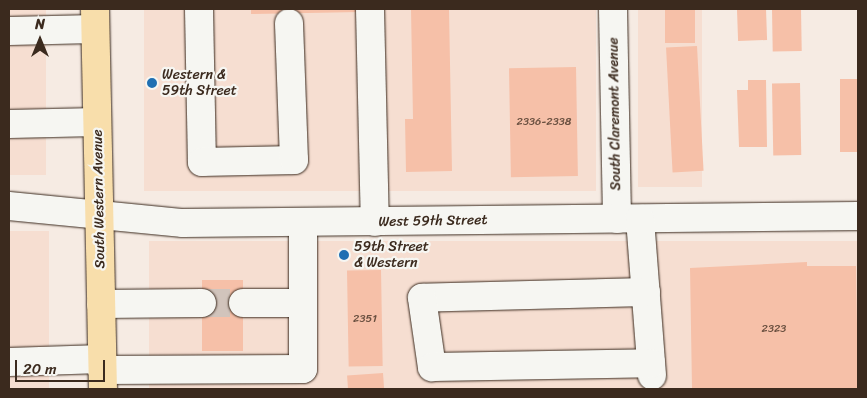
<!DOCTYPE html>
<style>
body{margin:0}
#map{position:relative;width:867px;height:398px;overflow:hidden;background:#f6ebe3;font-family:Sriracha,sans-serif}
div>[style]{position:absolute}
.built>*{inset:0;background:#f6ded1;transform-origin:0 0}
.building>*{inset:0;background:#f6c0a8;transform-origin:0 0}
.minor-tunnel>*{height:28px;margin-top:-14px;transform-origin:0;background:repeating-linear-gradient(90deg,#d1c4bc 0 28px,transparent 0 42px)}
.roads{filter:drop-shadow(0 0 1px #3b2a1e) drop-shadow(0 0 1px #3b2a1e)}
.minor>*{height:28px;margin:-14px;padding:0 14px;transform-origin:14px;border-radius:14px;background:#f6f6f2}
.major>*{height:28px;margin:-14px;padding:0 14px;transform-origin:14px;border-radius:14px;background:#f8deab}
.dots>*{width:14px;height:14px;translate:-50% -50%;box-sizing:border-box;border:2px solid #f6f6f2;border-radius:50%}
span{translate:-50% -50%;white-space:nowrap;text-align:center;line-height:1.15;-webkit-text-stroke:4.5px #f6f6f2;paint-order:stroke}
.number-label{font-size:11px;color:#6a5040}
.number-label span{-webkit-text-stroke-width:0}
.poi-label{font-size:14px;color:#3b2a1e}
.left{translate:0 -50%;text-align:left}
.street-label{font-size:14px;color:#3b2a1e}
.frame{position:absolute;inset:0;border:10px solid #3b2a1e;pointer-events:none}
.north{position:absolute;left:15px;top:15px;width:50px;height:50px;-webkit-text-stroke:4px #f6f6f2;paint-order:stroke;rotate:0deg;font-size:14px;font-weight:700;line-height:20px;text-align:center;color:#3b2a1e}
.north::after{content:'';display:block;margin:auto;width:18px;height:22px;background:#3b2a1e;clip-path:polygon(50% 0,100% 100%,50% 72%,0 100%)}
.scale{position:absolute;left:15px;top:360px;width:90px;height:22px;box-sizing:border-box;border:2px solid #3b2a1e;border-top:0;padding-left:6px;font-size:15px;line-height:18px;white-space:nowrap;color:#3b2a1e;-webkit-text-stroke:4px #f6f6f2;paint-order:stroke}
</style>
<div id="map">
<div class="built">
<div style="left:9px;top:9px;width:37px;height:166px"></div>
<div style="left:144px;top:9px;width:452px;height:182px"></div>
<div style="left:638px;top:9px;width:64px;height:178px"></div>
<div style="left:9px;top:231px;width:40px;height:158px"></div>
<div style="left:858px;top:241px;width:148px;height:709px;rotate:90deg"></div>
</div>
<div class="building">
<div style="clip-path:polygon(251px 9px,360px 9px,360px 12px,251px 14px)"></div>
<div style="clip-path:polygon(411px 9px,449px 9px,452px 171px,406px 172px,405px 119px,413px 119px)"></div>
<div style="left:665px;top:9px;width:30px;height:34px"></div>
<div style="left:766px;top:9px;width:31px;height:29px;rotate:88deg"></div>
<div style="left:801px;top:9px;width:42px;height:29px;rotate:89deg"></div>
<div style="left:697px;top:46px;width:125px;height:31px;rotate:87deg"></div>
<div style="left:576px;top:67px;width:109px;height:67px;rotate:89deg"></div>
<div style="left:858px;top:79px;width:73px;height:18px;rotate:90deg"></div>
<div style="clip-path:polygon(748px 80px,766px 80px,767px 147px,739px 147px,737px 90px,748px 90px)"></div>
<div style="left:800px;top:83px;width:72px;height:28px;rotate:89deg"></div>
<div style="clip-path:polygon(856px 261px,858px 389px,692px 389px,690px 268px,807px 262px,807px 266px,856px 266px)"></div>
<div style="left:381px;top:270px;width:96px;height:34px;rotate:89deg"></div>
<div style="left:243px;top:280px;width:71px;height:41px;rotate:90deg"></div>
<div style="left:383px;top:373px;width:16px;height:36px;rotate:86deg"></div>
</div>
<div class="minor-tunnel">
<div style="left:202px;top:303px;width:41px"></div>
</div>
<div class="roads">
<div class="minor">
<div style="left:199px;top:9px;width:153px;rotate:88.9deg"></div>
<div style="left:202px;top:162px;width:92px;rotate:-1.2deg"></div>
<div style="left:294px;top:160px;width:137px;rotate:-92.1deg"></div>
<div style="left:370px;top:9px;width:213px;rotate:88.7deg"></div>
<div style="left:613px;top:9px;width:210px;rotate:88.9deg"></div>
<div style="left:9px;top:31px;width:86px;rotate:-1.3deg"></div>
<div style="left:9px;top:124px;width:88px;rotate:-1.3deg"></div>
<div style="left:9px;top:206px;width:175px;rotate:5.6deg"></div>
<div style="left:183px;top:223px;width:675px;rotate:-0.59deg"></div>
<div style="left:640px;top:219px;width:157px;rotate:85.6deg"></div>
<div style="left:646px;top:292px;width:224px;rotate:178.5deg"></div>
<div style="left:422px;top:298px;width:70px;rotate:81.8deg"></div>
<div style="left:432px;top:367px;width:219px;rotate:-1deg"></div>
<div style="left:243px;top:303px;width:60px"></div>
<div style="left:101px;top:304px;width:101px;rotate:-0.6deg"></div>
<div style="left:9px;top:362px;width:93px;rotate:-1.8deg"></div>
<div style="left:102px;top:370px;width:201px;rotate:-0.3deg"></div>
<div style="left:303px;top:369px;width:146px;rotate:-90deg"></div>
</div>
<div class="major">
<div style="left:95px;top:9px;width:380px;rotate:88.8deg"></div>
</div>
</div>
<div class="dots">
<div style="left:152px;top:83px;background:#1f6fb2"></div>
<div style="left:344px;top:255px;background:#1f6fb2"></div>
</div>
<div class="number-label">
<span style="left:544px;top:122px">2336-2338</span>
<span style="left:365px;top:319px">2351</span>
<span style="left:774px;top:329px">2323</span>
</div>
<div class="poi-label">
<span class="left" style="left:162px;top:83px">Western &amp;<br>59th Street</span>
<span class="left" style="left:354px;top:255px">59th Street<br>&amp; Western</span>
</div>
<div class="street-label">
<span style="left:615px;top:114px;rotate:-91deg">South Claremont Avenue</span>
<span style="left:99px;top:199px;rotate:-91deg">South Western Avenue</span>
<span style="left:433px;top:221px;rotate:-1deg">West 59th Street</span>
</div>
<div class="frame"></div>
<div class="north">N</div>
<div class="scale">20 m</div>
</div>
